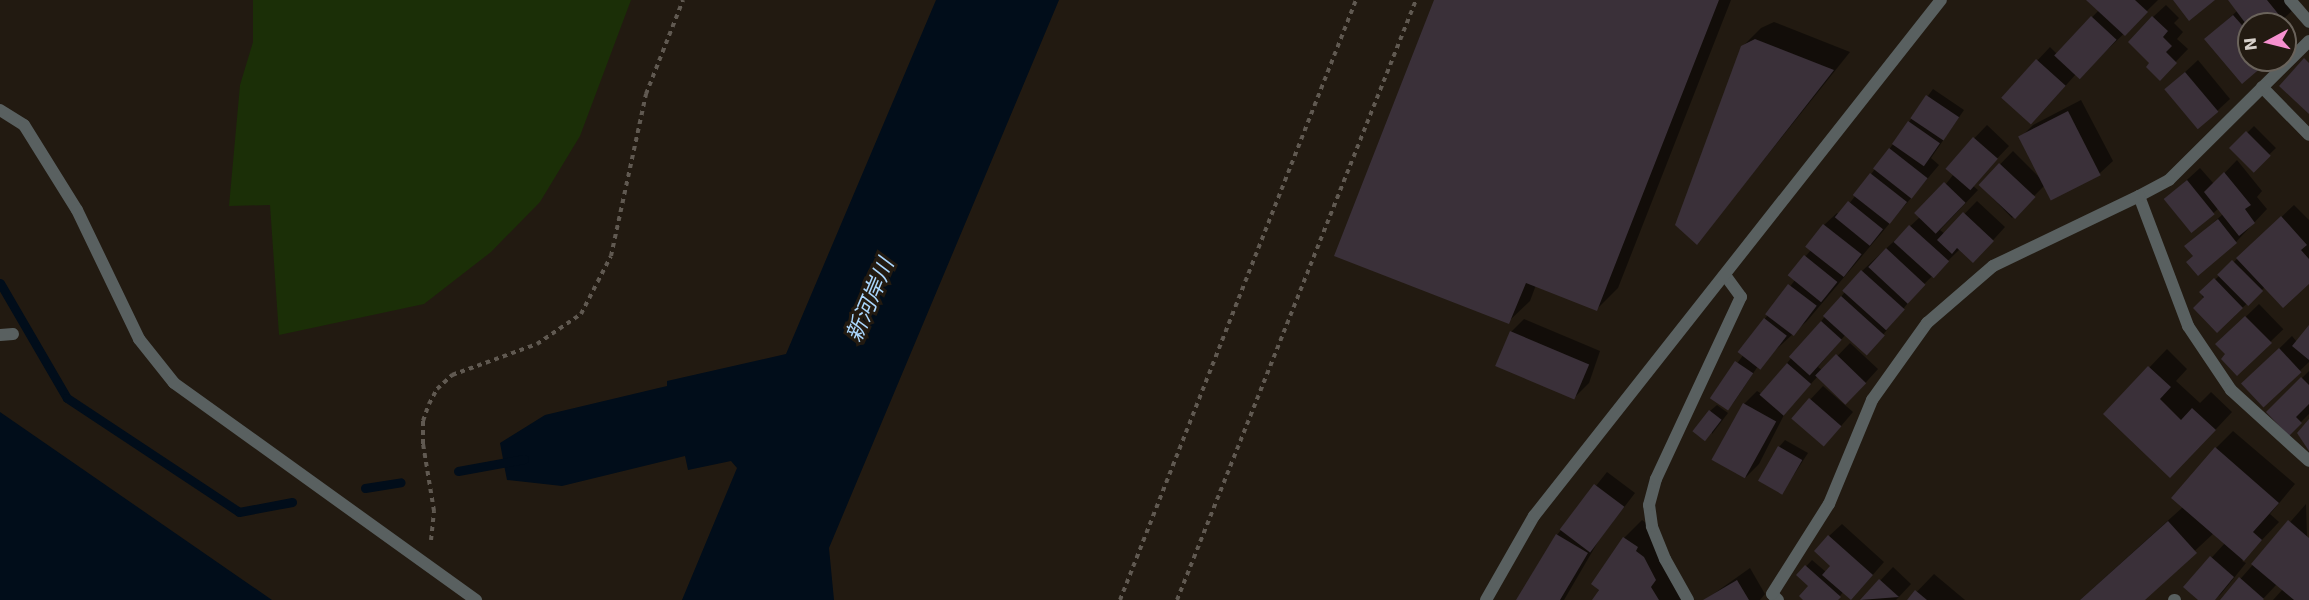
<!DOCTYPE html>
<meta charset="utf-8">
<style>
body{margin:0}
#map{position:relative;width:2309px;height:600px;overflow:hidden;background:#221a11;font-family:"DejaVu Sans","Noto Sans JP",sans-serif}
div>[style]{position:absolute}
.green>*{inset:0;background:#1b2f07}
.water>*{inset:0;background:#010d1a}
.shadow>*{inset:0;background:#0007;transform-origin:0 0}
.stream>*{height:9px;margin:-4.5px;padding:0 4.5px;transform-origin:4.5px;border-radius:4.5px;background:#010d1a}
.building>*{inset:0;background:#3a3039;transform-origin:0 0}
.path>*{height:4px;margin-top:-2px;transform-origin:0;background:repeating-linear-gradient(90deg,#605951 0 4.5px,transparent 0 9px)}
.service>*{height:12px;margin:-6px;padding:0 6px;transform-origin:6px;border-radius:6px;background:#596060}
.minor>*{height:12px;margin:-6px;padding:0 6px;transform-origin:6px;border-radius:6px;background:#596060}
.tertiary>*{height:12px;margin:-6px;padding:0 6px;transform-origin:6px;border-radius:6px;background:#596060}
span{translate:-50% -50%;white-space:nowrap;text-align:center;line-height:1.15;-webkit-text-stroke:6px #221a11;paint-order:stroke}
.water-label{font-size:22px;color:#aad6fd;font-style:italic}
.north{position:absolute;left:2237px;top:12px;width:60px;height:60px;box-sizing:border-box;background:#221a11;border:2px solid #6a635b;border-radius:50%;rotate:263deg;font-size:16px;font-weight:700;line-height:24px;text-align:center;color:#d7d1cb}
.north::after{content:'';display:block;margin:auto;width:21px;height:27px;background:#f690cf;clip-path:polygon(50% 0,100% 100%,50% 72%,0 100%)}
</style>
<div id="map">
<div class="green">
<div style="clip-path:polygon(253px 0,631px 0,580px 136px,540px 202px,491px 252px,424px 304px,279px 335px,270px 205px,229px 206px,240px 85px,253px 42px)"></div>
</div>
<div class="water">
<div style="clip-path:polygon(936px 0,1059px 0,829px 548px,834px 600px,682px 600px,737px 468px,731px 461px,688px 470px,685px 456px,562px 486px,507px 480px,504px 465px,512px 459px,503px 459px,500px 443px,545px 415px,667px 386px,667px 381px,786px 354px)"></div>
<div style="clip-path:polygon(0 412px,272px 600px,0 600px)"></div>
</div>
<div class="shadow">
<div style="clip-path:polygon(1435px 0,1731px 0,1618px 288px,1597px 309px,1536px 285px,1530px 301px,1508px 322px)"></div>
<div style="clip-path:polygon(2089px 0,2158px 0,2092px 65px,2076px 74px,2044px 110px,2003px 97px,2050px 47px,2057px 54px,2099px 10px)"></div>
<div style="clip-path:polygon(2230px 0,2290px 0,2296px 7px,2278px 24px,2249px 24px,2249px 60px,2268px 60px,2242px 82px,2206px 39px,2237px 11px)"></div>
<div style="clip-path:polygon(2166px 5px,2179px 18px,2174px 23px,2183px 32px,2177px 39px,2188px 49px,2160px 78px,2152px 63px,2153px 17px)"></div>
<div style="clip-path:polygon(1774px 22px,1850px 52px,1697px 243px,1743px 46px,1761px 28px)"></div>
<div style="clip-path:polygon(2198px 60px,2230px 99px,2217px 111px,2166px 90px)"></div>
<div style="clip-path:polygon(1933px 89px,1964px 110px,1931px 158px,1939px 165px,1807px 321px,1758px 366px,1734px 402px,1728px 409px,1712px 398px,1744px 354px,1740px 351px,1795px 280px,1789px 275px,1811px 250px,1824px 225px,1837px 213px,1840px 215px,1856px 195px)"></div>
<div style="clip-path:polygon(2081px 100px,2113px 161px,2100px 173px,2045px 185px,2012px 218px,1980px 185px,2013px 151px,2040px 178px,2020px 138px,2033px 125px)"></div>
<div style="clip-path:polygon(1987px 125px,2009px 146px,1972px 185px,1978px 190px,1940px 230px,1945px 234px,1977px 201px,2005px 227px,1985px 249px,1960px 249px,1918px 290px,1879px 340px,1846px 334px,1818px 367px,1823px 371px,1850px 343px,1878px 369px,1859px 390px,1818px 376px,1786px 411px,1759px 464px,1746px 477px,1744px 404px,1757px 391px,1762px 394px,1862px 271px,1920px 217px,1953px 175px,1946px 168px)"></div>
<div style="left:2254px;top:126px;width:31px;height:32px;rotate:45deg"></div>
<div style="clip-path:polygon(2237px 160px,2262px 191px,2257px 197px,2267px 209px,2236px 242px,2194px 256px,2186px 247px,2223px 214px,2219px 208px,2193px 231px,2166px 199px,2200px 168px,2214px 184px)"></div>
<div style="clip-path:polygon(2294px 205px,2309px 220px,2309px 282px,2265px 287px,2217px 331px,2201px 293px)"></div>
<div style="left:2259px;top:304px;width:35px;height:57px;rotate:46deg"></div>
<div style="clip-path:polygon(1524px 319px,1600px 351px,1589px 383px,1576px 396px,1511px 332px)"></div>
<div style="clip-path:polygon(2309px 327px,2309px 362px,2264px 405px,2256px 371px,2292px 336px,2297px 342px)"></div>
<div style="clip-path:polygon(2167px 349px,2187px 369px,2176px 381px,2200px 403px,2211px 392px,2232px 412px,2188px 459px,2105px 414px)"></div>
<div style="clip-path:polygon(2309px 371px,2309px 414px,2289px 434px,2268px 412px)"></div>
<div style="clip-path:polygon(1823px 386px,1853px 412px,1836px 432px,1793px 418px)"></div>
<div style="clip-path:polygon(1717px 405px,1728px 413px,1712px 434px,1710px 411px)"></div>
<div style="clip-path:polygon(2233px 431px,2295px 484px,2270px 514px,2279px 522px,2242px 561px,2246px 563px,2221px 594px,2214px 600px,2201px 600px,2185px 587px,2225px 543px,2214px 533px,2142px 600px,2080px 600px,2183px 507px,2216px 448px)"></div>
<div style="clip-path:polygon(1785px 440px,1808px 453px,1782px 493px,1779px 447px)"></div>
<div style="clip-path:polygon(1607px 472px,1635px 493px,1599px 540px,1564px 600px,1518px 600px,1557px 535px)"></div>
<div style="clip-path:polygon(2306px 504px,2309px 600px,2273px 600px,2283px 589px,2277px 584px,2262px 600px,2222px 600px)"></div>
<div style="clip-path:polygon(1642px 520px,1655px 529px,1688px 600px,1594px 600px,1624px 538px)"></div>
<div style="clip-path:polygon(1842px 524px,1884px 562px,1863px 586px,1843px 592px,1837px 600px,1805px 600px,1810px 586px,1798px 575px,1812px 560px,1826px 572px,1832px 566px,1829px 536px)"></div>
<div style="clip-path:polygon(1893px 567px,1911px 584px,1896px 600px,1862px 600px)"></div>
<div style="clip-path:polygon(1750px 568px,1765px 594px,1760px 600px,1705px 600px)"></div>
<div style="clip-path:polygon(1934px 574px,1965px 600px,1909px 600px)"></div>
</div>
<div class="stream">
<div style="left:0;top:283px;width:133px;rotate:59.8deg"></div>
<div style="left:67px;top:398px;width:206px;rotate:33.5deg"></div>
<div style="left:239px;top:512px;width:54px;rotate:-10.7deg"></div>
<div style="left:458px;top:471px;width:67px;rotate:-10.3deg"></div>
<div style="left:365px;top:488px;width:36px;rotate:-9deg"></div>
</div>
<div class="building">
<div style="clip-path:polygon(1434px 0,1719px 0,1597px 311px,1526px 283px,1509px 324px,1334px 256px)"></div>
<div style="clip-path:polygon(2086px 0,2135px 0,2148px 12px,2125px 36px)"></div>
<div style="clip-path:polygon(2173px 0,2215px 0,2189px 21px)"></div>
<div style="clip-path:polygon(2228px 0,2267px 0,2284px 21px,2280px 24px,2249px 24px,2249px 28px)"></div>
<div style="clip-path:polygon(2233px 15px,2249px 33px,2249px 60px,2270px 60px,2242px 84px,2204px 39px)"></div>
<div style="left:2091px;top:16px;width:35px;height:54px;rotate:43deg"></div>
<div style="clip-path:polygon(2152px 16px,2168px 31px,2163px 37px,2172px 46px,2166px 52px,2177px 63px,2160px 81px,2146px 67px,2149px 63px,2128px 42px)"></div>
<div style="clip-path:polygon(1755px 39px,1834px 70px,1697px 245px,1675px 225px,1741px 46px)"></div>
<div style="clip-path:polygon(2304px 58px,2309px 63px,2309px 114px,2279px 86px)"></div>
<div style="left:2036px;top:59px;width:40px;height:52px;rotate:42deg"></div>
<div style="left:2185px;top:72px;width:52px;height:27px;rotate:50deg"></div>
<div style="left:1926px;top:95px;width:40px;height:28px;rotate:34deg"></div>
<div style="left:2068px;top:111px;width:72px;height:56px;rotate:63deg"></div>
<div style="left:1908px;top:121px;width:39px;height:28px;rotate:35deg"></div>
<div style="left:2246px;top:131px;width:35px;height:24px;rotate:45deg"></div>
<div style="left:1973px;top:137px;width:33px;height:42px;rotate:41deg"></div>
<div style="left:1889px;top:148px;width:49px;height:26px;rotate:38deg"></div>
<div style="left:1999px;top:163px;width:50px;height:30px;rotate:43deg"></div>
<div style="clip-path:polygon(2224px 172px,2251px 205px,2245px 209px,2255px 223px,2239px 236px,2204px 192px)"></div>
<div style="left:1870px;top:173px;width:47px;height:28px;rotate:38deg"></div>
<div style="left:2187px;top:180px;width:44px;height:30px;rotate:51deg"></div>
<div style="left:1944px;top:182px;width:30px;height:43px;rotate:44deg"></div>
<div style="left:1848px;top:201px;width:45px;height:21px;rotate:39deg"></div>
<div style="clip-path:polygon(1963px 212px,1994px 241px,1973px 263px,1957px 248px,1952px 254px,1937px 240px)"></div>
<div style="clip-path:polygon(2281px 216px,2307px 245px,2301px 250px,2309px 259px,2309px 284px,2283px 308px,2236px 258px)"></div>
<div style="clip-path:polygon(2218px 219px,2237px 243px,2198px 276px,2186px 262px,2193px 256px,2184px 246px)"></div>
<div style="left:1823px;top:224px;width:49px;height:29px;rotate:38deg"></div>
<div style="left:1909px;top:225px;width:54px;height:23px;rotate:42deg"></div>
<div style="left:1886px;top:248px;width:54px;height:26px;rotate:43deg"></div>
<div style="left:1804px;top:255px;width:43px;height:26px;rotate:39deg"></div>
<div style="left:2232px;top:260px;width:44px;height:21px;rotate:45deg"></div>
<div style="left:1861px;top:270px;width:59px;height:28px;rotate:42deg"></div>
<div style="clip-path:polygon(2214px 278px,2243px 308px,2217px 333px,2193px 308px,2204px 297px,2199px 292px)"></div>
<div style="left:1788px;top:284px;width:36px;height:38px;rotate:37deg"></div>
<div style="left:1841px;top:296px;width:59px;height:27px;rotate:42deg"></div>
<div style="clip-path:polygon(2245px 316px,2272px 343px,2237px 376px,2221px 359px,2225px 354px,2215px 344px)"></div>
<div style="left:1764px;top:318px;width:29px;height:43px;rotate:38deg"></div>
<div style="left:1821px;top:321px;width:28px;height:48px;rotate:42deg"></div>
<div style="clip-path:polygon(2309px 325px,2309px 360px,2292px 346px)"></div>
<div style="left:1510px;top:331px;width:86px;height:38px;rotate:23deg"></div>
<div style="left:2279px;top:348px;width:33px;height:52px;rotate:47deg"></div>
<div style="left:1836px;top:354px;width:42px;height:30px;rotate:44deg"></div>
<div style="left:1735px;top:361px;width:22px;height:45px;rotate:34deg"></div>
<div style="left:1787px;top:363px;width:32px;height:42px;rotate:41deg"></div>
<div style="clip-path:polygon(2148px 366px,2171px 387px,2160px 399px,2181px 420px,2192px 408px,2216px 430px,2170px 478px,2103px 414px)"></div>
<div style="clip-path:polygon(2301px 377px,2309px 385px,2309px 404px,2296px 417px,2302px 423px,2289px 436px,2266px 412px)"></div>
<div style="left:1809px;top:398px;width:43px;height:27px;rotate:41deg"></div>
<div style="left:1743px;top:403px;width:38px;height:65px;rotate:29deg"></div>
<div style="left:1709px;top:410px;width:16px;height:27px;rotate:38deg"></div>
<div style="clip-path:polygon(2309px 419px,2309px 451px,2297px 433px)"></div>
<div style="left:1778px;top:446px;width:28px;height:40px;rotate:30deg"></div>
<div style="clip-path:polygon(2215px 447px,2279px 503px,2253px 532px,2262px 540px,2244px 561px,2171px 498px)"></div>
<div style="left:1594px;top:484px;width:38px;height:57px;rotate:37deg"></div>
<div style="clip-path:polygon(2288px 520px,2309px 538px,2309px 600px,2294px 600px,2251px 564px)"></div>
<div style="clip-path:polygon(2168px 521px,2197px 553px,2145px 600px,2080px 600px)"></div>
<div style="clip-path:polygon(1556px 534px,1588px 553px,1560px 600px,1516px 600px)"></div>
<div style="clip-path:polygon(1828px 535px,1873px 575px,1851px 600px,1822px 575px,1830px 566px,1814px 551px)"></div>
<div style="clip-path:polygon(1623px 537px,1638px 547px,1636px 551px,1644px 557px,1656px 580px,1651px 587px,1659px 600px,1592px 600px,1599px 590px,1591px 584px)"></div>
<div style="clip-path:polygon(2210px 556px,2234px 577px,2215px 600px,2198px 600px,2183px 587px)"></div>
<div style="clip-path:polygon(1805px 565px,1841px 597px,1838px 600px,1803px 600px,1799px 596px,1808px 586px,1796px 575px)"></div>
<div style="clip-path:polygon(2239px 577px,2264px 599px,2263px 600px,2220px 600px)"></div>
<div style="clip-path:polygon(1879px 579px,1899px 597px,1860px 600px)"></div>
<div style="clip-path:polygon(1737px 580px,1749px 600px,1703px 600px)"></div>
<div style="clip-path:polygon(1915px 590px,1927px 600px,1907px 600px)"></div>
</div>
<div class="path">
<div style="left:431px;top:540px;width:29px;rotate:-84deg"></div>
<div style="left:434px;top:511px;width:68px;rotate:-99.3deg"></div>
<div style="left:423px;top:444px;width:23px;rotate:-90deg"></div>
<div style="left:423px;top:421px;width:18px;rotate:-71deg"></div>
<div style="left:429px;top:404px;width:17px;rotate:-62deg"></div>
<div style="left:437px;top:389px;width:21px;rotate:-43deg"></div>
<div style="left:452px;top:375px;width:90px;rotate:-20deg"></div>
<div style="left:537px;top:344px;width:53px;rotate:-34.3deg"></div>
<div style="left:581px;top:314px;width:65px;rotate:-62.7deg"></div>
<div style="left:611px;top:256px;width:166px;rotate:-77.8deg"></div>
<div style="left:646px;top:94px;width:101px;rotate:-68.5deg"></div>
<div style="left:1120px;top:600px;width:645px;rotate:-68.53deg"></div>
<div style="left:1177px;top:600px;width:646px;rotate:-68.28deg"></div>
</div>
<div class="service">
<div style="left:2290px;top:0;width:29px;rotate:49deg"></div>
<div style="left:0;top:335px;width:13px;rotate:-4deg"></div>
<div style="left:2174px;top:600px;width:1px"></div>
</div>
<div class="minor">
<div style="left:2309px;top:41px;width:197px;rotate:135.2deg"></div>
<div style="left:2169px;top:180px;width:34px;rotate:152deg"></div>
<div style="left:2139px;top:196px;width:139px;rotate:69.3deg"></div>
<div style="left:2188px;top:326px;width:77px;rotate:56.1deg"></div>
<div style="left:2231px;top:390px;width:105px;rotate:42.3deg"></div>
<div style="left:2262px;top:87px;width:67px;rotate:45.6deg"></div>
<div style="left:1688px;top:600px;width:47px;rotate:-119.3deg"></div>
<div style="left:1665px;top:559px;width:35px;rotate:-112deg"></div>
<div style="left:1652px;top:526px;width:21px;rotate:-98deg"></div>
<div style="left:1649px;top:505px;width:27px;rotate:-75deg"></div>
<div style="left:1656px;top:479px;width:201px;rotate:-65deg"></div>
<div style="left:1741px;top:297px;width:27px;rotate:-126deg"></div>
<div style="left:1778px;top:600px;width:8px;rotate:-135deg"></div>
<div style="left:1772px;top:594px;width:107px;rotate:-57.7deg"></div>
<div style="left:1829px;top:504px;width:113px;rotate:-67.5deg"></div>
<div style="left:1872px;top:400px;width:95px;rotate:-54.5deg"></div>
<div style="left:1927px;top:323px;width:87px;rotate:-40.8deg"></div>
<div style="left:1993px;top:266px;width:162px;rotate:-25.6deg"></div>
</div>
<div class="tertiary">
<div style="left:0;top:110px;width:28px;rotate:32deg"></div>
<div style="left:24px;top:125px;width:100px;rotate:58.1deg"></div>
<div style="left:77px;top:210px;width:143px;rotate:64.3deg"></div>
<div style="left:139px;top:339px;width:56px;rotate:51.5deg"></div>
<div style="left:174px;top:383px;width:372px;rotate:35.7deg"></div>
<div style="left:1486px;top:600px;width:97px;rotate:-60.3deg"></div>
<div style="left:1534px;top:516px;width:657px;rotate:-51.74deg"></div>
</div>
<div class="water-label">
<span style="left:870px;top:300px;rotate:-67deg">新河岸川</span>
</div>
<div class="north">N</div>
</div>
